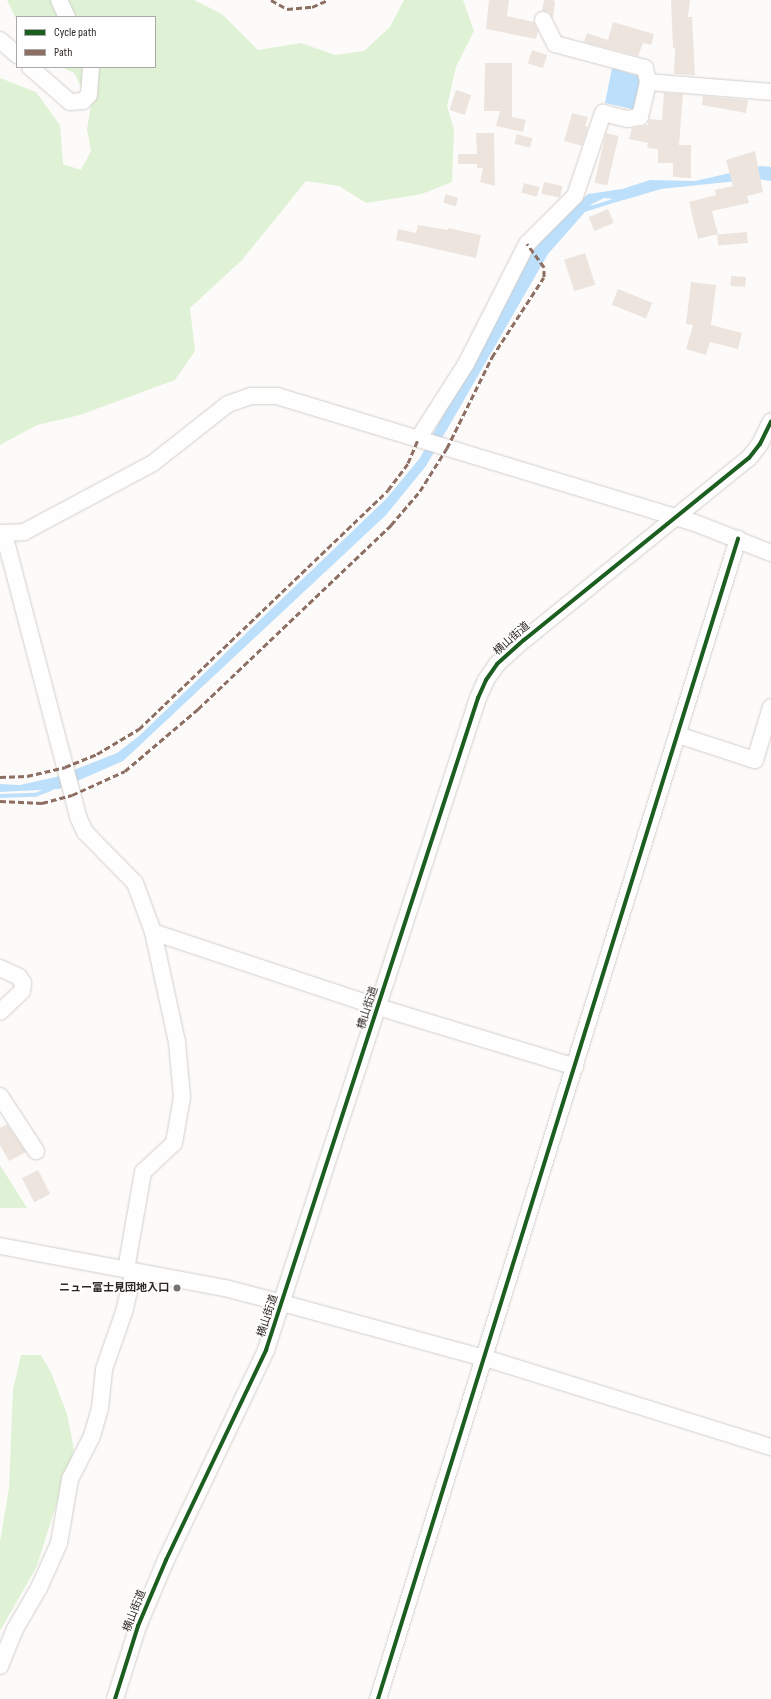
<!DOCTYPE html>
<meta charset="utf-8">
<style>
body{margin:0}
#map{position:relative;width:771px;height:1699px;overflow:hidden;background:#fdfbf9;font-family:"Sofia Sans Condensed","Noto Sans JP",sans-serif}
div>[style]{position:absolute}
.green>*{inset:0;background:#dff2d5}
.water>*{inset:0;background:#bcdffb}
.stream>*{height:4px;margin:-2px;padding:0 2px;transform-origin:2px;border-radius:2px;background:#bcdffb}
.building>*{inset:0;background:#ede4de;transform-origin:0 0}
.roads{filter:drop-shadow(0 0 1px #d2cecb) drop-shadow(0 0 1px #d2cecb)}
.minor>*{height:16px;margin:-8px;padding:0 8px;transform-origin:8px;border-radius:8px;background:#fffefe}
.quiet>*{height:3px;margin-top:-1.5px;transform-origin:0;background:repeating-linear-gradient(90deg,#8d6e63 0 6px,transparent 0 9px)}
.cycleway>*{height:4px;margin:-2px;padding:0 2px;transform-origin:2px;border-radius:2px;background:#1b5e20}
.dots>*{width:11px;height:11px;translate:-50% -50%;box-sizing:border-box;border:2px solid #fff;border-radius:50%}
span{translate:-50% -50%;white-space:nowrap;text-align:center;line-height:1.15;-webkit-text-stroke:3px #fff;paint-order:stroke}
.street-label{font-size:11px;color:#2d2823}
.poi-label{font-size:11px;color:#2d2823;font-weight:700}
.right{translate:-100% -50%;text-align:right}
.legend{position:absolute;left:16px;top:16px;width:140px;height:52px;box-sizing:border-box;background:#fff;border:1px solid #aba9a7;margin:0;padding:5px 7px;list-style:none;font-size:12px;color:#2d2823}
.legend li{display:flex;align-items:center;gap:8px;height:20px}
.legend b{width:20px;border:1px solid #aba9a7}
</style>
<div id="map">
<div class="green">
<div style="clip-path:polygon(7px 0,194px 0,222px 14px,258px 50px,301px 43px,335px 55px,364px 51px,390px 27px,404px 0,463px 0,474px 31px,456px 67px,447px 106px,454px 129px,452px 182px,422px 194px,366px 203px,339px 186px,306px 181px,242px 260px,190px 308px,195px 351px,175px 380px,80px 415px,37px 425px,0 445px,0 78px,36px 92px,60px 125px,63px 164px,81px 170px,91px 151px,87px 129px,91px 106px,74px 73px,61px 67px,155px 67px,155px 17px,17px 17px,17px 21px)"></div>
<div style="clip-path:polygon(0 1165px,27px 1208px,0 1208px)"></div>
<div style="clip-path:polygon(21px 1355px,41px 1355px,51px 1372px,67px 1414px,74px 1450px,36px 1568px,0 1631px,0 1542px,9px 1488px,13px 1390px)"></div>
</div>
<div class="water">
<div style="clip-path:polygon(612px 68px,638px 76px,640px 80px,636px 106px,632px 109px,605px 103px)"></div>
<div style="clip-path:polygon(761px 166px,771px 167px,771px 181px,756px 179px,661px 189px,624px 200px,604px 198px,592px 204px,548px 254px,426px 466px,386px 515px,123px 761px,59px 789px,0 792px,0 784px,20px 785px,56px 777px,117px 753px,139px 736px,386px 499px,420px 458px,527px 259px,548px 232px,588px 194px,622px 189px,650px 180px,695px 181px)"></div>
</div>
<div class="stream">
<div style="left:584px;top:210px;width:41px;rotate:-17.1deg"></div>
<div style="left:0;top:796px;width:35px;rotate:-2deg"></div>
<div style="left:35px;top:795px;width:17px;rotate:-21deg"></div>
</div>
<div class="building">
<div style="clip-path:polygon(489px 0,509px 0,507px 16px,534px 22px,538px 32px,536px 39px,486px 29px)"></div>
<div style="clip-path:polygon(544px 0,553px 0,555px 2px,553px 19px,549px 12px,542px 11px)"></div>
<div style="clip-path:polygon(671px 0,690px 0,688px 17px,692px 17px,695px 75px,674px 74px,675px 48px,673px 48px)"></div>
<div style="clip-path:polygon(613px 22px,654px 34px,651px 45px,643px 43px,638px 56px,584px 42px,587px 33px,608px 40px)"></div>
<div style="left:532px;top:50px;width:16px;height:14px;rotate:18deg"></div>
<div style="clip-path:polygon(485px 63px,512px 63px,512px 117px,526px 120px,523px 132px,496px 126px,500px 111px,484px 111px)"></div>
<div style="left:456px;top:90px;width:16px;height:21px;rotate:18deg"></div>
<div style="clip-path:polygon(664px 93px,683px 94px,679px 145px,691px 145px,691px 178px,673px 177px,673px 163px,658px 163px,658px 149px,647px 148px,648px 143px,629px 139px,632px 128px,648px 125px,649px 119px,662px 120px)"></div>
<div style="clip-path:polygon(703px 96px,748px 100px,746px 113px,702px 105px)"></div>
<div style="clip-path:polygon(572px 113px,588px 117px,585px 126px,588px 127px,582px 146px,564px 141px)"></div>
<div style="clip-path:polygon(476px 133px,494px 133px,495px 186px,480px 182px,483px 168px,477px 168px,477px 164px,458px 164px,458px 154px,477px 154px)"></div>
<div style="left:606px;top:133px;width:13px;height:51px;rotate:13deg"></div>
<div style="left:517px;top:134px;width:16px;height:10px;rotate:15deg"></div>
<div style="clip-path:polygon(755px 151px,763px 192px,747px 196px,749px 203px,712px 211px,718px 234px,698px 239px,689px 202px,716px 195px,715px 190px,733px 186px,726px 160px)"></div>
<div style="left:544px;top:182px;width:19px;height:12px;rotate:12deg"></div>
<div style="left:524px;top:183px;width:16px;height:10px;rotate:15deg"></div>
<div style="left:446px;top:194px;width:13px;height:9px;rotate:18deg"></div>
<div style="left:608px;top:209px;width:15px;height:21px;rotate:67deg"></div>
<div style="clip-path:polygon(418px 225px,448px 230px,448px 228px,481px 235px,476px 258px,396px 240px,398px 229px,416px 233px)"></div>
<div style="left:747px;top:232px;width:11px;height:30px;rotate:85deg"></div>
<div style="left:585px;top:253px;width:33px;height:22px;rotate:72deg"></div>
<div style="left:731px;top:276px;width:15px;height:10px;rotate:4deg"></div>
<div style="clip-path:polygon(691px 282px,716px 285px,711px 325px,742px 333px,738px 349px,710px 342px,706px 355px,686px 349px,693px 325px,686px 324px)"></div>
<div style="left:618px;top:289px;width:37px;height:17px;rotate:22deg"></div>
<div style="clip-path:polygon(7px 1124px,26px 1152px,9px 1161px,0 1145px,0 1128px)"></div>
<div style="left:38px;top:1170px;width:27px;height:18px;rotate:63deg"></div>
</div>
<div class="roads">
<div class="minor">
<div style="left:59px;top:0;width:19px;rotate:65deg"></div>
<div style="left:543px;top:20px;width:27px;rotate:63deg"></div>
<div style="left:555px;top:44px;width:93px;rotate:14.9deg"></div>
<div style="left:645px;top:68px;width:14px;rotate:78deg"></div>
<div style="left:0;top:40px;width:23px;rotate:41deg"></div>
<div style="left:30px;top:67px;width:53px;rotate:41.2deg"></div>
<div style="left:70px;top:102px;width:13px;rotate:-4deg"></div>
<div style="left:83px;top:101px;width:8px;rotate:-45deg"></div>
<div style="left:89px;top:95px;width:28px;rotate:-86deg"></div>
<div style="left:418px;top:439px;width:89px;rotate:-57.4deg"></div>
<div style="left:466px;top:364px;width:135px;rotate:-63.1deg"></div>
<div style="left:527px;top:244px;width:68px;rotate:-45deg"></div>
<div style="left:575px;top:196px;width:88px;rotate:-71.4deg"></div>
<div style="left:603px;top:113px;width:25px;rotate:14deg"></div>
<div style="left:627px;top:119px;width:13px;rotate:-9deg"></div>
<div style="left:640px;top:117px;width:36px;rotate:-77deg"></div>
<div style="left:648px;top:82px;width:123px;rotate:4.6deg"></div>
<div style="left:0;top:533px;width:24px;rotate:-2deg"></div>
<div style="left:24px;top:532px;width:146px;rotate:-28.1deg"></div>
<div style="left:153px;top:463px;width:95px;rotate:-38.2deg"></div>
<div style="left:228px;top:404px;width:24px;rotate:-19deg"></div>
<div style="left:251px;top:396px;width:26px"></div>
<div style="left:277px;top:396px;width:437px;rotate:16.9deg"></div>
<div style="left:695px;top:523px;width:82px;rotate:21.5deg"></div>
<div style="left:4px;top:534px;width:293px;rotate:75.3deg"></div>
<div style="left:78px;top:817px;width:17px;rotate:65deg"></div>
<div style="left:85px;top:832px;width:71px;rotate:45.6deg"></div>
<div style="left:135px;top:883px;width:52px;rotate:69.8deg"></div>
<div style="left:153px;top:932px;width:113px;rotate:77.7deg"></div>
<div style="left:177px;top:1042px;width:55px;rotate:84.8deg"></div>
<div style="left:182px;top:1097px;width:47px;rotate:99.9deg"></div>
<div style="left:174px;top:1143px;width:42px;rotate:136.9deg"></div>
<div style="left:143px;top:1172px;width:98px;rotate:99.9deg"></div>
<div style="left:678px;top:735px;width:81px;rotate:18deg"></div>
<div style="left:755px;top:760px;width:55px;rotate:-73.2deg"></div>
<div style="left:153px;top:932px;width:237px;rotate:18.4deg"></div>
<div style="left:378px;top:1007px;width:206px;rotate:16.9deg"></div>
<div style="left:0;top:968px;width:21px;rotate:25deg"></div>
<div style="left:19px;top:977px;width:7px;rotate:56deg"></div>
<div style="left:23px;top:983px;width:8px;rotate:97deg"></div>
<div style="left:22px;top:991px;width:30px;rotate:136deg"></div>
<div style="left:0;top:1096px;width:66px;rotate:56.8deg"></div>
<div style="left:0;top:1246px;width:233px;rotate:10.6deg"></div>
<div style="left:229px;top:1289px;width:55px;rotate:14.8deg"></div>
<div style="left:282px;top:1303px;width:210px;rotate:15.2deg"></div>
<div style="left:485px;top:1358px;width:300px;rotate:17.3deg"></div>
<div style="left:0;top:1666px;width:40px;rotate:-68deg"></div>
<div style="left:15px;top:1629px;width:48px;rotate:-59.7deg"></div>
<div style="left:39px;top:1588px;width:49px;rotate:-66deg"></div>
<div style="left:59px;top:1543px;width:65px;rotate:-80.2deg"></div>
<div style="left:70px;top:1479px;width:48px;rotate:-62.9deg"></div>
<div style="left:92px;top:1436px;width:29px;rotate:-74deg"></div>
<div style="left:100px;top:1408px;width:39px;rotate:-84deg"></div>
<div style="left:104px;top:1369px;width:60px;rotate:-70.7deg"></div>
<div style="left:124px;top:1312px;width:42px;rotate:-76.3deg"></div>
<div style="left:115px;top:1699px;width:77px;rotate:-72.5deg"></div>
<div style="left:138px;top:1626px;width:72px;rotate:-67deg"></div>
<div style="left:166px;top:1560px;width:233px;rotate:-64.5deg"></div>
<div style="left:266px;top:1350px;width:686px;rotate:-71.99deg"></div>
<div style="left:478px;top:698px;width:20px;rotate:-66deg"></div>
<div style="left:486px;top:680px;width:19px;rotate:-55deg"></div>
<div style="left:497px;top:664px;width:36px;rotate:-42deg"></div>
<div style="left:524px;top:640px;width:289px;rotate:-39deg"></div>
<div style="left:749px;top:458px;width:18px;rotate:-52deg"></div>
<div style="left:760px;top:444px;width:25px;rotate:-64deg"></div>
<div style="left:378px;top:1699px;width:1215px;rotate:-72.76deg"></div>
</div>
</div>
<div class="quiet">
<div style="left:271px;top:0;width:18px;rotate:29deg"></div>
<div style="left:287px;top:9px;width:25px;rotate:-5deg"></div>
<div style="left:312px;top:7px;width:17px;rotate:-24deg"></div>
<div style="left:0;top:777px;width:27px;rotate:-2deg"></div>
<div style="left:27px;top:776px;width:39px;rotate:-13deg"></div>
<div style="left:65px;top:767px;width:35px;rotate:-22deg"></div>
<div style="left:97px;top:754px;width:49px;rotate:-30.8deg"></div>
<div style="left:139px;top:729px;width:345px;rotate:-43.8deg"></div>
<div style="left:388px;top:490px;width:34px;rotate:-53deg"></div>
<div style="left:408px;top:463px;width:26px;rotate:-67deg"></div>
<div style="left:0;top:801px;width:42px;rotate:2.7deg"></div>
<div style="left:42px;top:803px;width:31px;rotate:-15deg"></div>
<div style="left:72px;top:795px;width:58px;rotate:-24.4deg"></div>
<div style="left:125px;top:771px;width:96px;rotate:-40.3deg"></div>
<div style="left:198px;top:709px;width:267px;rotate:-43.6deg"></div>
<div style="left:391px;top:525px;width:45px;rotate:-49.5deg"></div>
<div style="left:420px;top:491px;width:51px;rotate:-57.9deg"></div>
<div style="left:447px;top:448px;width:102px;rotate:-63.7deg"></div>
<div style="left:492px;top:357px;width:95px;rotate:-57deg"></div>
<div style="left:544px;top:277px;width:10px;rotate:-90deg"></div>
<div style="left:544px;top:267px;width:29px;rotate:-126deg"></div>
</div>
<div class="cycleway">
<div style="left:115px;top:1699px;width:77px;rotate:-72.5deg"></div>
<div style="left:138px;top:1626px;width:72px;rotate:-67deg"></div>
<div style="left:166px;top:1560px;width:233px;rotate:-64.5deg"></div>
<div style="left:266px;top:1350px;width:686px;rotate:-71.99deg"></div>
<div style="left:478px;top:698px;width:20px;rotate:-66deg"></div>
<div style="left:486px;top:680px;width:19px;rotate:-55deg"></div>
<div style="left:497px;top:664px;width:36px;rotate:-42deg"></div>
<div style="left:524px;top:640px;width:289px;rotate:-39deg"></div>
<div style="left:749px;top:458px;width:18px;rotate:-52deg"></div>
<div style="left:760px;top:444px;width:25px;rotate:-64deg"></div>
<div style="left:378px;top:1699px;width:1215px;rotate:-72.76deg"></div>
</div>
<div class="dots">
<div style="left:177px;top:1288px;background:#76726e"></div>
</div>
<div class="street-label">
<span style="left:512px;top:639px;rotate:-41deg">横山街道</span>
<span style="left:368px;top:1008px;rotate:-72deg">横山街道</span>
<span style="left:268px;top:1316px;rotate:-72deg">横山街道</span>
<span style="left:135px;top:1611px;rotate:-69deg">横山街道</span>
</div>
<div class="poi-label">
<span class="right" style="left:169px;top:1288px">ニュー富士見団地入口</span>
</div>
<ul class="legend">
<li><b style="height:5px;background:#1b5e20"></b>Cycle path</li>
<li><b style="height:5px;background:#8d6e63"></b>Path</li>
</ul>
</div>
